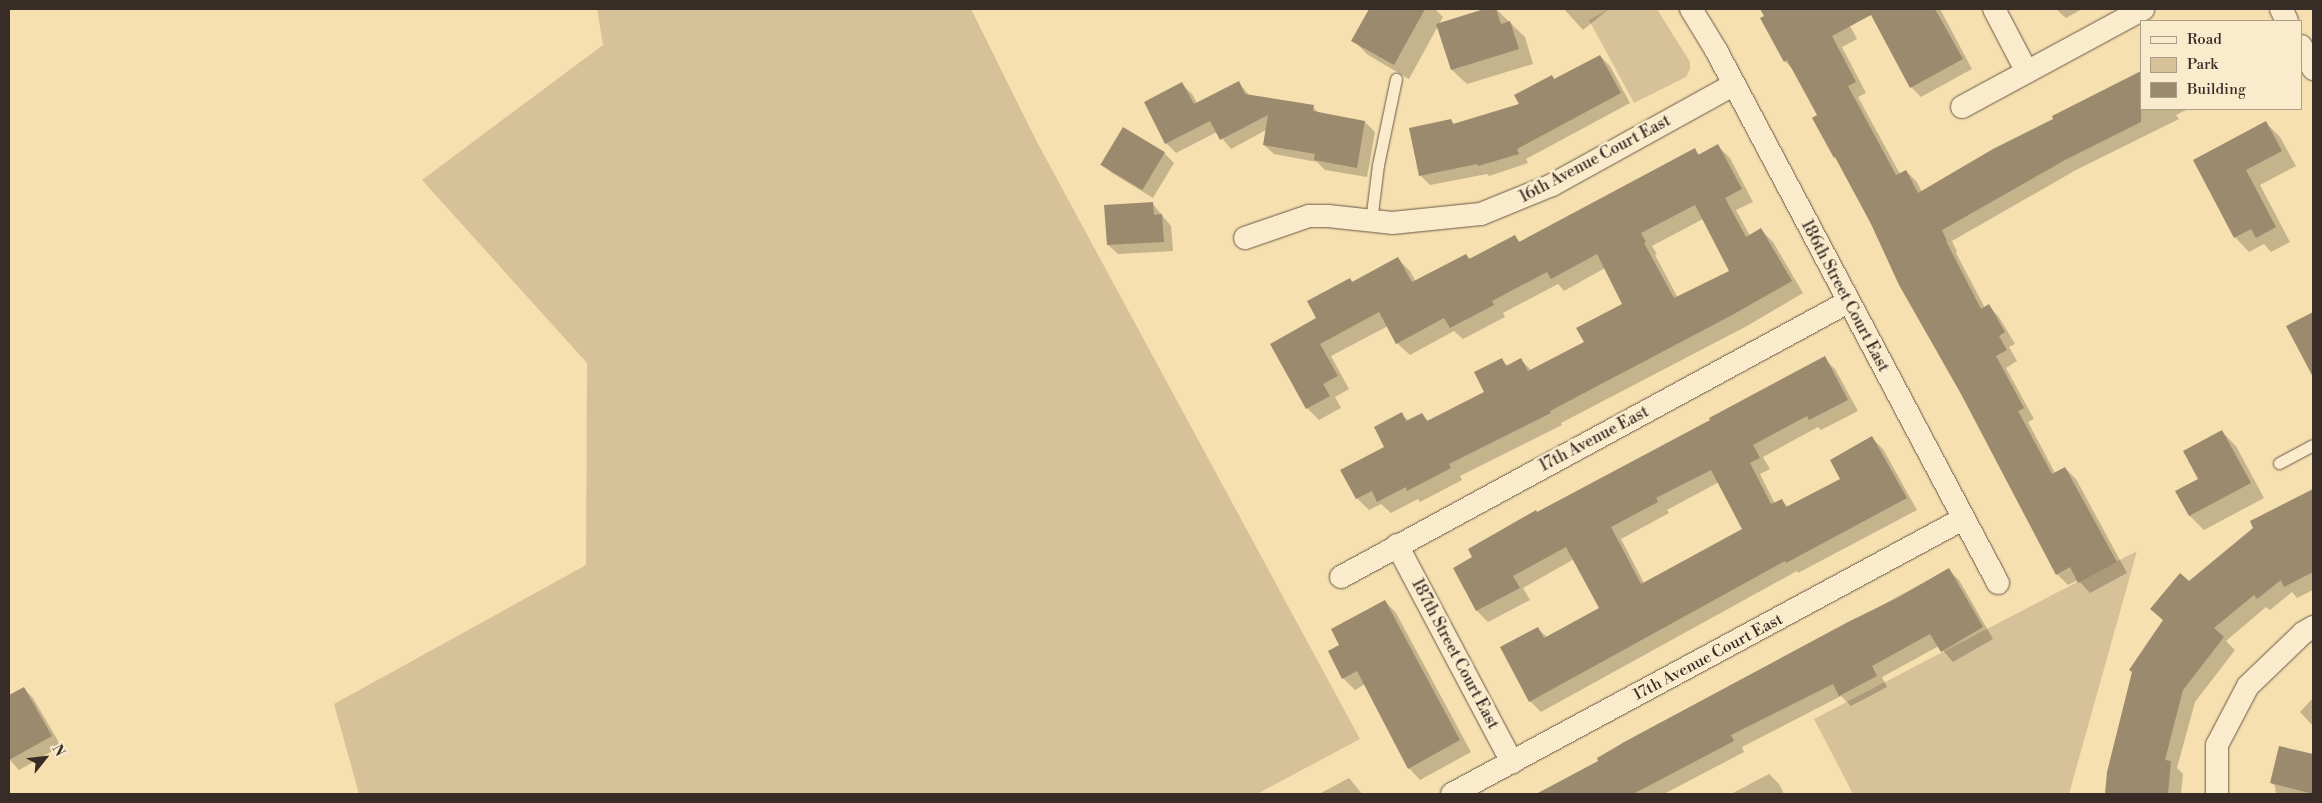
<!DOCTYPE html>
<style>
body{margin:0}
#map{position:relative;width:2322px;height:803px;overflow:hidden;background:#f7e0b0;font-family:"Libre Bodoni",serif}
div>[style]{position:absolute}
.green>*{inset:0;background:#d7c199}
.shadow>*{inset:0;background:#0003}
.building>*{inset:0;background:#9b8a6e;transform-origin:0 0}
.roads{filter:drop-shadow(0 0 1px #685948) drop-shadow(0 0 1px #685948)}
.service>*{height:11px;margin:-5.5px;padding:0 5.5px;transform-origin:5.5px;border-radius:5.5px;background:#faebcc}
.minor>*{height:22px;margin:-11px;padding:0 11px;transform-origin:11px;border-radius:11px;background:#faebcc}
span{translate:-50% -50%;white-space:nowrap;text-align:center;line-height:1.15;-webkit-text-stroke:5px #faebcc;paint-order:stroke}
.street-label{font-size:16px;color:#382c26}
.frame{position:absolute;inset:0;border:10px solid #382c26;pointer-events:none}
.legend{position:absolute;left:2140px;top:20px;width:162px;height:90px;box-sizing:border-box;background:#faebcc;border:1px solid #ac9f8a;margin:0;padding:6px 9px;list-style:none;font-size:15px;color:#382c26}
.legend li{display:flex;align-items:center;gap:10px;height:25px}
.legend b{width:25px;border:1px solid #ac9f8a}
.north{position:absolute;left:20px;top:733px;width:50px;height:50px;-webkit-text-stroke:4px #faebcc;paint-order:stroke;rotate:61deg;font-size:14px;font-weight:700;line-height:20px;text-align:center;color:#382c26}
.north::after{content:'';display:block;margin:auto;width:18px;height:22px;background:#382c26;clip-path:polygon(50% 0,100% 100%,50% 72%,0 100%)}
</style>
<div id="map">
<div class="green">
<div style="clip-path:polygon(597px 9px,971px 9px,1037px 142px,1360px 739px,1257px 794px,359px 794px,334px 704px,586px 565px,587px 363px,422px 180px,603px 45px)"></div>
<div style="clip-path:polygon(1609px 9px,1657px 9px,1690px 62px,1690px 69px,1686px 77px,1634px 103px,1589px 20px)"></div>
<div style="clip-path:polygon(2137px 551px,2069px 794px,1853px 794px,1814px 719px)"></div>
</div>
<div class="shadow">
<div style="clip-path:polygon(1371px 9px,1435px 9px,1443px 17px,1439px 24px,1488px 9px,1496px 9px,1525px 37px,1533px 64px,1467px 84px,1452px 70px,1438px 26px,1409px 79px,1368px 55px,1353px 40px)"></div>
<div style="clip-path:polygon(1564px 9px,1609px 9px,1583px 30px)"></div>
<div style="clip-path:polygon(1762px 9px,1841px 9px,1857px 39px,1842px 47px,1866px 93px,1858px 97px,1900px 174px,1906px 171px,1917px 182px,1922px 192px,2141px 109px,2188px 109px,2176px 115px,2179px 119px,2076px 170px,1952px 241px,1957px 252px,1956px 253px,1985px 308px,1989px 306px,1999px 317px,2015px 344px,2009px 347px,2017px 361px,2006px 368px,2034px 419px,2028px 422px,2055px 473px,2065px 468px,2076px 479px,2127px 573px,2090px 593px,2078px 580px,2068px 585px,2057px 574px,1839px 161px,1835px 157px,1819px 116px,1794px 71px,1785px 61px)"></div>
<div style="clip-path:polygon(1868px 9px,1940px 9px,1972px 69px,1921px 97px,1911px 87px)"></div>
<div style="clip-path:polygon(2056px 9px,2082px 9px,2066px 18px)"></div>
<div style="clip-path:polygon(1600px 56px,1610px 66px,1630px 103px,1526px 159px,1528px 163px,1489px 176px,1487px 174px,1430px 185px,1420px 175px,1451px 120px,1455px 125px,1521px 104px,1555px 80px)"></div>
<div style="clip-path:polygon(1238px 82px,1250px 96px,1313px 107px,1320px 114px,1365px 122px,1375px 132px,1367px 177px,1325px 170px,1317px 162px,1274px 154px,1264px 145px,1266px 130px,1231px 149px,1217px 132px,1176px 153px,1166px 143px,1182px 84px,1192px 94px,1197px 103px)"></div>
<div style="clip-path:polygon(2266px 123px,2280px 137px,2296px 166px,2260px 185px,2290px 242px,2271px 252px,2264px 244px,2249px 252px,2235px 237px,2194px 161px)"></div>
<div style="clip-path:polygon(evenodd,1718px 146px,1730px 158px,1753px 202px,1736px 210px,1750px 236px,1761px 230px,1773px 242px,1803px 293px,1747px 326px,1561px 423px,1562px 425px,1460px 476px,1462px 480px,1420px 502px,1418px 499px,1391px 513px,1381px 504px,1369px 510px,1357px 498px,1386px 447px,1401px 414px,1409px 421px,1422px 414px,1429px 422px,1486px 392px,1501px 359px,1509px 367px,1521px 360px,1532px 371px,1586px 343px,1623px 305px,1605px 268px,1564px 291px,1558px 284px,1503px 313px,1505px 317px,1463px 339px,1454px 331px,1410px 355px,1397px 343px,1388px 326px,1331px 356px,1349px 389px,1335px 397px,1341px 408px,1319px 420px,1307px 408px,1318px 319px,1350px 279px,1354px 283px,1398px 259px,1410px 271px,1416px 282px,1466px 255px,1471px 260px,1515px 237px,1521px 243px,1694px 149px,1700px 155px,1718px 146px,1703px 219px,1730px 271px,1678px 298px,1655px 255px,1657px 254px,1652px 246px,1703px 219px)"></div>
<div style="clip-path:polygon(1164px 153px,1174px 163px,1153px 198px,1112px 173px,1102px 164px)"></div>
<div style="clip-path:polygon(1152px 203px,1171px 226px,1173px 251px,1118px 254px,1108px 245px)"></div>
<div style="clip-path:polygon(2313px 313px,2313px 374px,2288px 326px)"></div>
<div style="clip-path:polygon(evenodd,1824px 358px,1835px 369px,1858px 411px,1821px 430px,1818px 427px,1763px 457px,1770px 469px,1760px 474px,1775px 504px,1781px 500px,1788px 507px,1842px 479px,1872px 438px,1883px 449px,1917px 510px,1798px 573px,1797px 571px,1541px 712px,1530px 701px,1538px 629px,1547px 637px,1600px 608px,1574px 559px,1523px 588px,1530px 600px,1488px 622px,1477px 611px,1455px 568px,1474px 558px,1537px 513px,1712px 421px,1824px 358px,1719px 482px,1744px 529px,1644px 583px,1621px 539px,1669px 513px,1667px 510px,1719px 482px)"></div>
<div style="clip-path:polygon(2222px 432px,2236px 446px,2264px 498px,2204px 530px,2190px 516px,2177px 491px,2199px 479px)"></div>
<div style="clip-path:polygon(2313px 490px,2313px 590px,2297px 598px,2292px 592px,2270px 610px,2266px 607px,2226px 641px,2235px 650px,2195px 702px,2177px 768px,2183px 774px,2181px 794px,2108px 794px,2106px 793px,2164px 621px,2152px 609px,2189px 582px,2290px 502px)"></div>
<div style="clip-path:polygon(1948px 569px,1959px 580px,1993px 639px,1953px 662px,1939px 646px,1882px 677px,1887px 687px,1851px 706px,1841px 696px,1742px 747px,1744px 752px,1664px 794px,1539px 794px)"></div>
<div style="clip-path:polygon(1385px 601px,1396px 613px,1471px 752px,1420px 780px,1409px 768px,1365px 684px,1355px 690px,1343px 678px)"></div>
<div style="clip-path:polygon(23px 688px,33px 698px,61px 746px,19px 770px,9px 759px,9px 697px)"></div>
<div style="clip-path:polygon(2313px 698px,2313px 726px,2300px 712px)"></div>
<div style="clip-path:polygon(2280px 747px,2313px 756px,2313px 794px,2276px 794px,2275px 786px,2271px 782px)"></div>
<div style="clip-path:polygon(1769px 774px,1779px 784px,1784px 794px,1731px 794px)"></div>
<div style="clip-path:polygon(1349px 778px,1362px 794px,1319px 794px)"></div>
</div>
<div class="building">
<div style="clip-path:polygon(1369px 9px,1425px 9px,1394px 65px,1351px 41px)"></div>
<div style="clip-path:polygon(1484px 9px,1496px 9px,1501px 24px,1510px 21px,1519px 49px,1451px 70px,1436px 24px)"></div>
<div style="clip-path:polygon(1760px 9px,1935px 9px,1963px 59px,1910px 88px,1871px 15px,1832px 36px,1856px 82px,1848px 86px,1896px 175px,1906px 170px,1918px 193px,1993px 149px,2053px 119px,2052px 116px,2141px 71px,2141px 122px,2065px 160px,1942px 230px,1947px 241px,1946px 241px,1981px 309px,1989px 304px,2005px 332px,1999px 336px,2007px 350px,1996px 356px,2024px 408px,2018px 411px,2052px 474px,2065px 467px,2117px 562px,2078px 583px,2070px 567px,2056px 575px,1961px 394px,1899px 285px,1871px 224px,1835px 157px,1834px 158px,1812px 118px,1817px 115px,1787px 60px,1784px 62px,1760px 18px,1764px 16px)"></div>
<div style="clip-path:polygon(1600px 55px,1621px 93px,1517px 149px,1519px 154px,1478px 166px,1477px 164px,1419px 176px,1409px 128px,1451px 119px,1453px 124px,1519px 104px,1514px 95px,1552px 75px,1554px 79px)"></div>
<div style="clip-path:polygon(1239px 81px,1245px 94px,1314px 105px,1313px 111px,1365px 121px,1357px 168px,1314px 160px,1315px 154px,1263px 145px,1268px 115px,1220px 140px,1210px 121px,1165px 144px,1144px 102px,1182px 82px,1194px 104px)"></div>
<div style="clip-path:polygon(2266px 121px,2282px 151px,2246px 170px,2276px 227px,2256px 238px,2251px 229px,2234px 238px,2193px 160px)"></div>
<div style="left:1123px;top:127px;width:49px;height:44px;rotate:31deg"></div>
<div style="clip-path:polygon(evenodd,1718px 144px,1742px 189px,1725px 198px,1746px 237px,1761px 228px,1792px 281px,1734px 314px,1550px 411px,1551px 413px,1449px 464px,1451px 468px,1407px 491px,1406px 487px,1377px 502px,1372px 491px,1356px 499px,1340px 470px,1384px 447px,1374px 427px,1402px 412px,1406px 421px,1422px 413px,1427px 421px,1484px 392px,1474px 372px,1502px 358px,1506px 366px,1521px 358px,1528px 371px,1584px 342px,1576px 328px,1622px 304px,1597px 254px,1551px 279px,1547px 272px,1492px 301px,1494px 305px,1450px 328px,1444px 318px,1396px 344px,1379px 312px,1320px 344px,1338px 376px,1323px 384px,1330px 396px,1306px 409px,1270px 344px,1316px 318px,1307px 301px,1350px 278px,1352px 282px,1398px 257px,1412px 282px,1466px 254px,1469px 259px,1515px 235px,1519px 242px,1695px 148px,1698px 155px,1718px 144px,1695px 205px,1729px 271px,1674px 298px,1644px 243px,1646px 242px,1641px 233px,1695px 205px)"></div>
<div style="clip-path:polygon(1153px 202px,1154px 215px,1162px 214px,1164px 242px,1107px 245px,1104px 205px)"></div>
<div style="clip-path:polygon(2313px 312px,2313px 377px,2286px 326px)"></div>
<div style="clip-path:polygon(evenodd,1825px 356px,1848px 400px,1809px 420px,1807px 416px,1753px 445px,1760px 458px,1750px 463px,1771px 504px,1782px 499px,1786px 507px,1840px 479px,1830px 460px,1872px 436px,1907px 498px,1786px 563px,1785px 561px,1529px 702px,1500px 647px,1538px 627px,1544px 638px,1599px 608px,1566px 547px,1513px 576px,1520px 588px,1476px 611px,1453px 568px,1472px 557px,1468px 549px,1536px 510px,1537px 512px,1710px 420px,1709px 418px,1825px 356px,1711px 470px,1742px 529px,1641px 584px,1611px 527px,1658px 502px,1656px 498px,1711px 470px)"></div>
<div style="clip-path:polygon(2222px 430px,2251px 483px,2189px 516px,2175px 491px,2198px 479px,2183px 451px)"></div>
<div style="clip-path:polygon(2313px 489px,2313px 572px,2284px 587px,2281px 580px,2257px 599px,2254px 595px,2214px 628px,2224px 637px,2183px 690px,2165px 760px,2171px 761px,2168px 794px,2105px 794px,2107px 772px,2132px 672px,2129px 670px,2163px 620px,2150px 609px,2180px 573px,2189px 581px,2253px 528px,2250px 521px)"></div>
<div style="clip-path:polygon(1949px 568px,1983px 627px,1941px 652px,1930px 634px,1872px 666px,1877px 676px,1839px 696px,1833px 684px,1731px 735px,1734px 741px,1633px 794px,1536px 794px,1598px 761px,1597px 758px,1626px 741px,1848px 622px,1899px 597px)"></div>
<div style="clip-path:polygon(1385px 600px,1460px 740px,1408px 769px,1357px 671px,1342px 679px,1328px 651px,1339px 645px,1331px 629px)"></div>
<div style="clip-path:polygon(24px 687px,52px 736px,9px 760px,9px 695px)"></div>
<div style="clip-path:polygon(2279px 746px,2313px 754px,2313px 794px,2270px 783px)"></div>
</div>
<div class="roads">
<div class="service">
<div style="left:1371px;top:221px;width:56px;rotate:-82.9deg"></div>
<div style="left:1378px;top:165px;width:88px;rotate:-78.2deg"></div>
<div style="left:2279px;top:463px;width:38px;rotate:-28deg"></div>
</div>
<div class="minor">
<div style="left:1691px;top:9px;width:48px;rotate:58.6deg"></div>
<div style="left:1716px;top:50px;width:603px;rotate:62.12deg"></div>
<div style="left:1994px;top:9px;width:71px;rotate:62.4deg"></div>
<div style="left:2281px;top:9px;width:13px;rotate:63deg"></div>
<div style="left:2301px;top:46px;width:26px;rotate:62deg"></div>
<div style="left:1962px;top:107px;width:206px;rotate:-28.4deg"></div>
<div style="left:1245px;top:238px;width:68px;rotate:-19deg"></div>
<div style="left:1309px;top:216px;width:19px"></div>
<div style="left:1328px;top:216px;width:64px;rotate:6.2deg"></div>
<div style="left:1392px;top:223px;width:89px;rotate:-5.8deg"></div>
<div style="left:1481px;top:214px;width:77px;rotate:-22.2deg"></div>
<div style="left:1552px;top:185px;width:207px;rotate:-28.9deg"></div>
<div style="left:1397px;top:545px;width:246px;rotate:62.1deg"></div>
<div style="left:1341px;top:577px;width:577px;rotate:-28.48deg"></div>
<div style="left:1452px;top:794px;width:580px;rotate:-28.29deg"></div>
<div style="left:2217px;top:794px;width:49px;rotate:-90deg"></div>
<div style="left:2217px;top:745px;width:67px;rotate:-62.3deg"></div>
<div style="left:2248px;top:686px;width:76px;rotate:-43.9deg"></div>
<div style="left:2303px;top:633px;width:12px;rotate:-31deg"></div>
</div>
</div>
<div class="street-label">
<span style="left:1595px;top:159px;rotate:-28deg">16th Avenue Court East</span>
<span style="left:1845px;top:296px;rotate:62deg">186th Street Court East</span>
<span style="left:1594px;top:439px;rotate:-28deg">17th Avenue East</span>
<span style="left:1455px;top:654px;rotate:62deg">187th Street Court East</span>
<span style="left:1708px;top:657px;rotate:-28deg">17th Avenue Court East</span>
</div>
<div class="frame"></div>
<ul class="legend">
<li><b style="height:6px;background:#faebcc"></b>Road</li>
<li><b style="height:14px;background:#d7c199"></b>Park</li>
<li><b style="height:14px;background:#9b8a6e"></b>Building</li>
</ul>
<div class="north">N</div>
</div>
